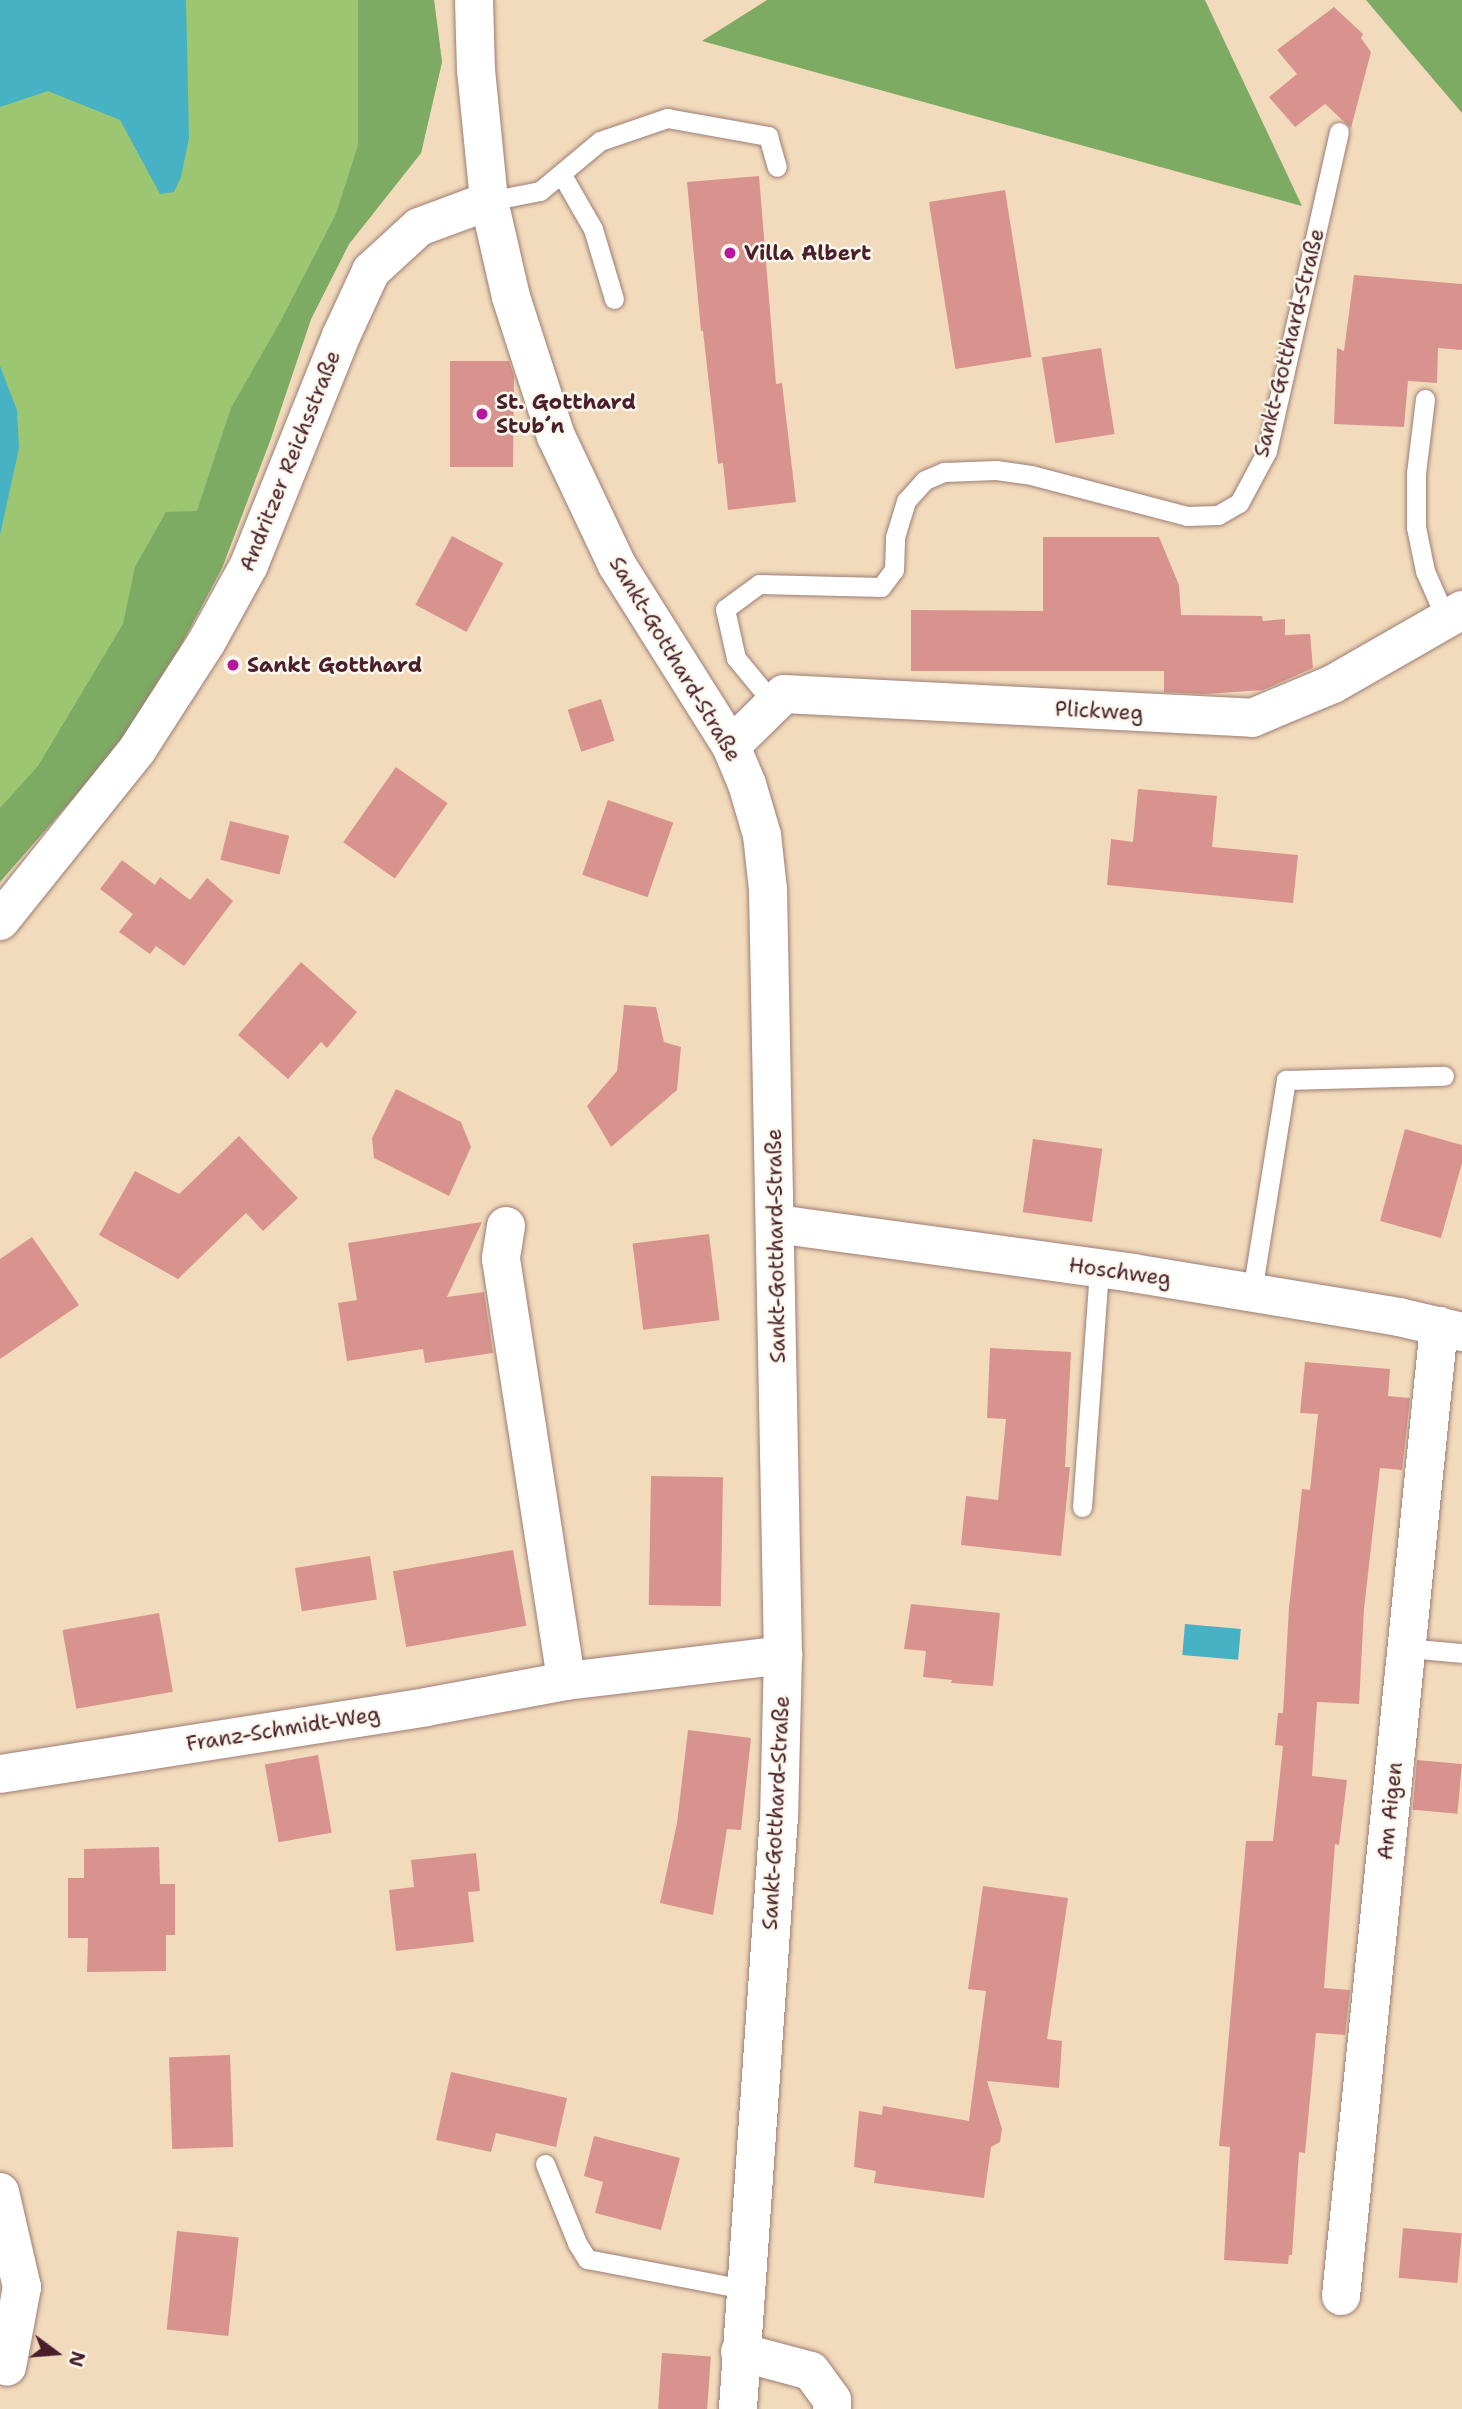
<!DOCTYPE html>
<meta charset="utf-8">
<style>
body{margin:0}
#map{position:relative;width:1462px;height:2409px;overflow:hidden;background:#f2dbbc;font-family:"Shantell Sans",sans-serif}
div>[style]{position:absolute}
.green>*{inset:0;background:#9dc672}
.forest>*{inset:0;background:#7eab64}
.water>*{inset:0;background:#46b2c3;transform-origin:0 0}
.building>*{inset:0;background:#d9938f;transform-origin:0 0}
.roads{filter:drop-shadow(0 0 2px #9e7d74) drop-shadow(0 0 2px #9e7d74)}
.lane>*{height:19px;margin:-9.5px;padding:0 9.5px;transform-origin:9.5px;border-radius:9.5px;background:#fff}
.street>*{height:38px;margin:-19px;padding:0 19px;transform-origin:19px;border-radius:19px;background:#fff}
.secondary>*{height:38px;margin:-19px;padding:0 19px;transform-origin:19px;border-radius:19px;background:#fff}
.dots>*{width:19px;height:19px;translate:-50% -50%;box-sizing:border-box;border:4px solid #fbf7ec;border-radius:50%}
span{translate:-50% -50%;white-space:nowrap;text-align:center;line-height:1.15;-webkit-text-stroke:5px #fbf7ec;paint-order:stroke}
.poi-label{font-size:21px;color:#4a1f2b;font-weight:700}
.left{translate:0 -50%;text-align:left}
.street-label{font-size:21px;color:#4a1f2b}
.north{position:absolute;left:21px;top:2318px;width:70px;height:70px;-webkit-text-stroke:5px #fbf7ec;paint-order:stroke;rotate:106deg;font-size:19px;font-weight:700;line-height:28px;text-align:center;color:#4a1f2b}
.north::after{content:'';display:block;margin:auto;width:24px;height:32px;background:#4a1f2b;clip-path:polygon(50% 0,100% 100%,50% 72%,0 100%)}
</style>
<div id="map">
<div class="green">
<div style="clip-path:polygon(0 0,434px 0,442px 62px,421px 153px,349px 244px,311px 319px,270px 441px,222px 568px,180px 647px,0 882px)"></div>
</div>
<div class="forest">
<div style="clip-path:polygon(358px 0,434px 0,442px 62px,421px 153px,349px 244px,311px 319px,270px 441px,222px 568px,180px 647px,113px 753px,0 882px,0 808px,38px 766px,123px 624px,135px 567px,166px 512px,197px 511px,231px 408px,279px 324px,336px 214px,358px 145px)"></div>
<div style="clip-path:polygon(767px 0,1205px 0,1302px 206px,702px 41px)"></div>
<div style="clip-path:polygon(1366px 0,1462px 0,1462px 113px,1416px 59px)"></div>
</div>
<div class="water">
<div style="clip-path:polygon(0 0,186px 0,189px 138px,181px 177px,174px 192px,160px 194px,120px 120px,48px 91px,0 107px)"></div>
<div style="clip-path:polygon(0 366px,17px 410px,19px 448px,0 535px)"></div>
<div style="left:1185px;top:1624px;width:56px;height:31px;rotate:5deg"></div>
</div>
<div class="building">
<div style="clip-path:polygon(1334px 7px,1363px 34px,1361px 38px,1371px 52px,1351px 128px,1325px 104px,1295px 127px,1269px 97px,1297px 74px,1277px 50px)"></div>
<div style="clip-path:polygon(759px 176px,776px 384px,782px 383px,796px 502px,728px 510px,723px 463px,718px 464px,703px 331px,701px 331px,687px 182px)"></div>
<div style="left:1005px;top:190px;width:169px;height:77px;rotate:81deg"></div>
<div style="clip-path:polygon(1354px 275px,1462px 284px,1462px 350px,1438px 348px,1437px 383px,1408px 381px,1404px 427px,1334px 424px,1337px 348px,1344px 351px)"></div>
<div style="left:1101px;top:348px;width:87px;height:60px;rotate:81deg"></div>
<div style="clip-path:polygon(450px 361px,509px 361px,514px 376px,513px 467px,450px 467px)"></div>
<div style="left:452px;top:536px;width:58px;height:78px;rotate:28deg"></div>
<div style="clip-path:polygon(1043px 537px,1159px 537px,1179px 585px,1181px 615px,1262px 616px,1263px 621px,1285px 619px,1285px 635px,1310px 634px,1313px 668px,1263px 690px,1205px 694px,1164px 692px,1164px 671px,911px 671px,911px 610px,1043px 611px)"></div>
<div style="left:601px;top:699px;width:44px;height:35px;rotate:72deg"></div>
<div style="left:396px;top:767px;width:63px;height:92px;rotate:35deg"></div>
<div style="clip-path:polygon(1138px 789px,1217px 796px,1212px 847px,1298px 855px,1293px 903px,1107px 885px,1111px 839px,1133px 842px)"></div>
<div style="left:608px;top:800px;width:69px;height:79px;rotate:19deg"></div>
<div style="left:230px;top:821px;width:61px;height:40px;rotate:14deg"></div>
<div style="clip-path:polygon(122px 860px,155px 885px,160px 877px,190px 900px,207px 878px,233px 901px,184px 966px,156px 946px,150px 954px,119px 932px,133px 914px,100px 889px)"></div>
<div style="clip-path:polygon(301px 962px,357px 1012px,327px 1048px,321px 1042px,288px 1079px,238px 1035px)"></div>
<div style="clip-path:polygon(624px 1005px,656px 1007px,664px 1042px,681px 1047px,677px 1090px,611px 1147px,587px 1106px,617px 1071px)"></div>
<div style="clip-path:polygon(396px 1089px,461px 1122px,471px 1147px,449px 1196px,374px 1158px,372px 1138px)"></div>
<div style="clip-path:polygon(1405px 1129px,1462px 1145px,1462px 1163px,1441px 1238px,1380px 1221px)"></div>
<div style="clip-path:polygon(239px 1136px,298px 1198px,263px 1231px,246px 1213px,178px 1279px,99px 1235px,135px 1171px,179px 1194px)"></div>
<div style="left:1033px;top:1139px;width:70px;height:74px;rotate:8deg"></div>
<div style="clip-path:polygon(482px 1222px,447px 1297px,484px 1292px,493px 1353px,425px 1363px,423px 1349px,347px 1361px,338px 1303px,357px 1300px,348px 1243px)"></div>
<div style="left:709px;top:1234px;width:87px;height:77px;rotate:83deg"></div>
<div style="clip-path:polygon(32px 1237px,79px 1305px,0 1359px,0 1259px)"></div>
<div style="clip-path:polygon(990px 1348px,1071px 1352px,1065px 1467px,1070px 1467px,1061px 1556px,961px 1545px,966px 1496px,998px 1500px,1006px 1419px,987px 1418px)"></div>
<div style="clip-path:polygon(1305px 1362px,1390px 1369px,1388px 1396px,1410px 1398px,1402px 1470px,1380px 1468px,1364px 1609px,1359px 1704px,1317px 1702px,1312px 1776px,1347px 1780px,1339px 1845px,1335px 1844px,1324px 1988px,1350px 1990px,1345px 2035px,1316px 2033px,1305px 2153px,1299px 2152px,1292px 2255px,1289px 2255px,1288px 2264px,1224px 2260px,1230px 2147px,1219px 2146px,1246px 1841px,1273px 1841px,1283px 1746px,1275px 1745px,1278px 1713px,1283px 1713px,1289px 1608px,1302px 1489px,1310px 1490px,1318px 1414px,1300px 1413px)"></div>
<div style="left:651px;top:1476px;width:72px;height:129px;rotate:1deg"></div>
<div style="left:513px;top:1550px;width:77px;height:122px;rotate:80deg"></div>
<div style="left:370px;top:1556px;width:44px;height:76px;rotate:81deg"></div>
<div style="clip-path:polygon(911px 1604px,1000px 1613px,993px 1686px,951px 1683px,952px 1680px,923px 1677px,926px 1651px,904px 1649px)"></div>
<div style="left:159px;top:1613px;width:80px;height:98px;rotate:80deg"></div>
<div style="clip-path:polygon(688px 1730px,751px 1738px,741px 1830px,727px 1829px,713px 1915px,660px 1903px,677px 1823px)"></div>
<div style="left:318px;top:1755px;width:79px;height:54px;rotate:80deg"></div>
<div style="left:1417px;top:1760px;width:45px;height:50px;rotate:5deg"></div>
<div style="clip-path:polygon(159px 1847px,160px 1884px,175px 1884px,175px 1935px,166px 1935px,166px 1971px,87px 1972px,88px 1938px,68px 1938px,68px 1878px,84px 1878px,84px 1849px)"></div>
<div style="clip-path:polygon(476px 1853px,480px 1891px,468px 1892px,474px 1942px,396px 1951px,389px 1890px,414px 1887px,411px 1860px)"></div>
<div style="clip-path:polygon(983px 1886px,1068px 1898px,1047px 2039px,1062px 2041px,1059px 2088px,987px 2081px,1002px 2129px,1000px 2142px,991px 2147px,984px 2198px,874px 2183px,876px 2171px,854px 2167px,859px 2111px,882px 2115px,883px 2106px,969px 2121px,986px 1991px,968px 1989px)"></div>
<div style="left:230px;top:2055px;width:92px;height:61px;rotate:88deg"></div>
<div style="clip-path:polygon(451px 2072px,567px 2098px,556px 2147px,496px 2133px,491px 2152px,436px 2140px)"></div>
<div style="clip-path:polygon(594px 2136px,680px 2158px,661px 2230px,595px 2213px,603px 2182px,584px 2176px)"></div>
<div style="left:1403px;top:2228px;width:59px;height:50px;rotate:5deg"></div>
<div style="left:177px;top:2231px;width:62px;height:99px;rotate:6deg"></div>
<div style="left:662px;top:2353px;width:49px;height:56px;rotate:4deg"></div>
</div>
<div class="roads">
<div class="lane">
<div style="left:562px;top:175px;width:62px;rotate:60.1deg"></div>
<div style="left:593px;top:229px;width:73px;rotate:73.3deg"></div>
<div style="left:489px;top:201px;width:52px;rotate:-11.1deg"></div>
<div style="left:540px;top:191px;width:78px;rotate:-39.8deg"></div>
<div style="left:600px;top:141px;width:71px;rotate:-18.9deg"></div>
<div style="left:667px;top:118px;width:103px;rotate:10.1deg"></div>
<div style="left:768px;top:136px;width:32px;rotate:74deg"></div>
<div style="left:1425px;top:399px;width:75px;rotate:96.9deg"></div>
<div style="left:1416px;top:473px;width:54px;rotate:90deg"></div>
<div style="left:1416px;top:527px;width:45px;rotate:78.4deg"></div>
<div style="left:1425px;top:571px;width:52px;rotate:66.4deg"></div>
<div style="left:774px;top:704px;width:60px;rotate:-129.6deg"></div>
<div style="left:736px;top:658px;width:50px;rotate:-102.7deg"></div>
<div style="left:725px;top:609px;width:42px;rotate:-36.3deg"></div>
<div style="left:759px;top:584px;width:122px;rotate:1.4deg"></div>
<div style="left:881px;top:587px;width:21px;rotate:-53deg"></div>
<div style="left:894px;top:570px;width:33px;rotate:-88deg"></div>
<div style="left:895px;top:537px;width:38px;rotate:-73deg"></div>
<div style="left:906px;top:501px;width:28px;rotate:-48deg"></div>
<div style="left:925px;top:480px;width:21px;rotate:-23deg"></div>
<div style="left:944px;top:472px;width:52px;rotate:-2.2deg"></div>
<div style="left:996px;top:470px;width:35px;rotate:8deg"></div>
<div style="left:1031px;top:475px;width:161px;rotate:14.7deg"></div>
<div style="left:1187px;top:516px;width:31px;rotate:-2deg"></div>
<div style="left:1218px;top:515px;width:24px;rotate:-30deg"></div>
<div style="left:1239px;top:503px;width:59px;rotate:-61.7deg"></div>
<div style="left:1267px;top:451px;width:327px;rotate:-77.3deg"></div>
<div style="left:1252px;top:1292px;width:215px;rotate:-80.9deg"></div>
<div style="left:1286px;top:1080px;width:158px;rotate:-1.5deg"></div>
<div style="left:1082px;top:1507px;width:240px;rotate:-85.9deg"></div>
<div style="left:1407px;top:1648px;width:55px;rotate:5.2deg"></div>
<div style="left:545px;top:2164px;width:85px;rotate:67.9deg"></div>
<div style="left:577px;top:2243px;width:19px;rotate:58deg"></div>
<div style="left:587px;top:2259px;width:160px;rotate:10.8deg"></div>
</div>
<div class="street">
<div style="left:731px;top:746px;width:74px;rotate:-44.5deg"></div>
<div style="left:784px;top:694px;width:469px;rotate:2.9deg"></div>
<div style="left:1252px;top:718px;width:88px;rotate:-22.8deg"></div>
<div style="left:1333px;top:684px;width:149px;rotate:-29.8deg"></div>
<div style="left:776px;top:1224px;width:360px;rotate:7.8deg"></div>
<div style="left:1133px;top:1273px;width:270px;rotate:9.4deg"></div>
<div style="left:1399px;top:1317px;width:65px;rotate:13.4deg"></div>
<div style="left:506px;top:1226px;width:33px;rotate:99deg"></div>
<div style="left:501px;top:1259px;width:427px;rotate:81.2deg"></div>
<div style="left:0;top:1774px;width:431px;rotate:-8.9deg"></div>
<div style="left:426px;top:1707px;width:142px;rotate:-10.5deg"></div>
<div style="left:566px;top:1681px;width:219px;rotate:-6.8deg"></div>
<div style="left:0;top:2192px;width:98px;rotate:77deg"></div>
<div style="left:22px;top:2287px;width:81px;rotate:100.6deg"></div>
<div style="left:1341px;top:2296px;width:975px;rotate:-84.23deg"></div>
<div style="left:740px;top:2352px;width:73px;rotate:15deg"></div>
<div style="left:811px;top:2371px;width:36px;rotate:54deg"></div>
<div style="left:832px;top:2400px;width:9px;rotate:90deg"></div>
</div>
<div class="secondary">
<div style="left:474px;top:0;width:70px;rotate:88.4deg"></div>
<div style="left:476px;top:70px;width:132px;rotate:84.3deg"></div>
<div style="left:489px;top:201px;width:98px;rotate:77.1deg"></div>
<div style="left:511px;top:297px;width:146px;rotate:72.1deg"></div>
<div style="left:556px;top:436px;width:143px;rotate:64.7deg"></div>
<div style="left:617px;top:565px;width:214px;rotate:57.8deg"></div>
<div style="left:731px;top:746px;width:41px;rotate:67.2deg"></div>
<div style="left:747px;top:784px;width:53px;rotate:73.6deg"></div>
<div style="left:762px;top:835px;width:54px;rotate:83.7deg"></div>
<div style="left:768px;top:889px;width:766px;rotate:88.88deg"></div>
<div style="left:783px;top:1655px;width:161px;rotate:91.4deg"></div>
<div style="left:779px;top:1816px;width:594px;rotate:93.96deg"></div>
<div style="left:0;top:921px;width:219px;rotate:-51.3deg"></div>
<div style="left:137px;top:750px;width:127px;rotate:-57.2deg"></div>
<div style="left:206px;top:643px;width:89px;rotate:-61.1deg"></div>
<div style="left:249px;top:565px;width:247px;rotate:-68.1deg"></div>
<div style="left:341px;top:336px;width:72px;rotate:-65.2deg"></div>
<div style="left:371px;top:271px;width:65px;rotate:-42.5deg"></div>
<div style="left:419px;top:227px;width:75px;rotate:-20.4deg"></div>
</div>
</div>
<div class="dots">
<div style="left:730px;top:253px;background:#b5179e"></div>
<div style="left:482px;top:414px;background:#b5179e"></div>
<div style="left:233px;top:665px;background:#b5179e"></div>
</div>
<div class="poi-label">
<span class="left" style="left:744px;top:253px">Villa Albert</span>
<span class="left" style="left:496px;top:414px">St. Gotthard<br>Stub´n</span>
<span class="left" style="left:247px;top:665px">Sankt Gotthard</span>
</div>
<div class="street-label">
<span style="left:1289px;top:343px;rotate:-76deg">Sankt-Gotthard-Straße</span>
<span style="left:290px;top:461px;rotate:-68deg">Andritzer Reichsstraße</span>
<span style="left:675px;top:659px;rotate:59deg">Sankt-Gotthard-Straße</span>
<span style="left:1099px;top:711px;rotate:3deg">Plickweg</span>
<span style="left:776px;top:1246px;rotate:-91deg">Sankt-Gotthard-Straße</span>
<span style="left:1120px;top:1272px;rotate:8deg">Hoschweg</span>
<span style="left:283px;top:1729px;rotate:-9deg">Franz-Schmidt-Weg</span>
<span style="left:1390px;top:1811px;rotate:-84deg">Am Aigen</span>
<span style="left:776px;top:1813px;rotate:-87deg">Sankt-Gotthard-Straße</span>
</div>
<div class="north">N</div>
</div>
